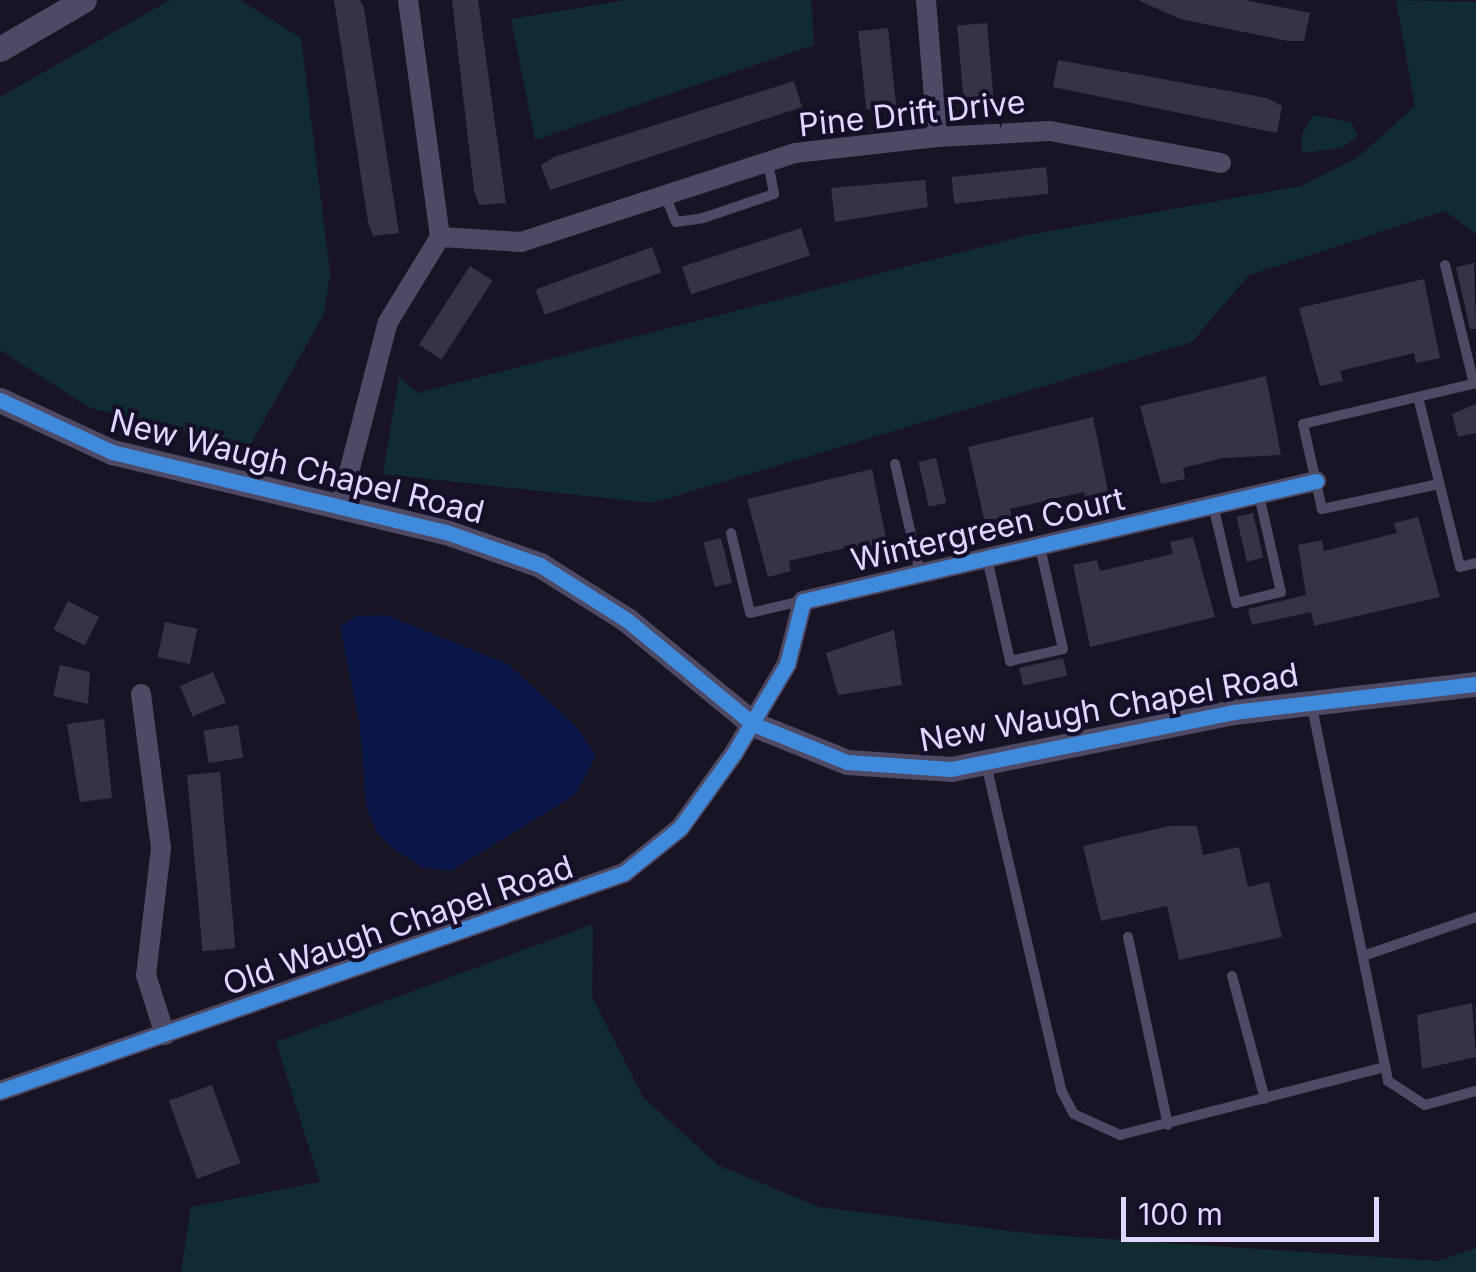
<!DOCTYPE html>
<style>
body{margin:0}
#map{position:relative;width:1476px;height:1272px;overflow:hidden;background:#191423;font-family:Inter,sans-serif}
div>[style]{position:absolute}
.green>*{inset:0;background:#112c31}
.water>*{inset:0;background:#081546}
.building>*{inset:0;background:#383245;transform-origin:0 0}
.service>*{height:10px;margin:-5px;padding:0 5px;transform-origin:5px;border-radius:5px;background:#4e4964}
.minor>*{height:20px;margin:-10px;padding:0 10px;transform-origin:10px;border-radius:10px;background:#4e4964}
.tertiary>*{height:25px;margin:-12.5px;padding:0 12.5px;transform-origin:12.5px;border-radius:12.5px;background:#4e4964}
.cycleway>*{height:15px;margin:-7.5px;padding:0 7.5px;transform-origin:7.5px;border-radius:7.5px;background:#408adc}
span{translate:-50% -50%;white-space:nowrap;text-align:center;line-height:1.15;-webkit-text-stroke:8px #160e29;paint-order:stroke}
.street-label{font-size:32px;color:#e0d6ff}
.scale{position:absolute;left:1121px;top:1197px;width:258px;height:45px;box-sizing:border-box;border:5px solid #e0d6ff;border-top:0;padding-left:12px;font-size:30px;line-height:35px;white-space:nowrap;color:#e0d6ff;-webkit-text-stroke:8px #160e29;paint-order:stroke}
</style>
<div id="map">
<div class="green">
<div style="clip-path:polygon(170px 0,240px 0,301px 38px,330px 273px,324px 314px,250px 445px,90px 408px,0 350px,0 97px)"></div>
<div style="clip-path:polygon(627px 0,811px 0,814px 45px,535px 140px,511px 19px)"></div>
<div style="clip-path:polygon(1396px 0,1476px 2px,1476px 234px,1445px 211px,1249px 275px,1192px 342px,652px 503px,383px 474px,399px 377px,418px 393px,1028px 235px,1301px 186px,1357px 158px,1415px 106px)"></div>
<div style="clip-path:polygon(1313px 115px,1351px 122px,1358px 136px,1341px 148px,1303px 153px,1301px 136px)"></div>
<div style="clip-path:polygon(593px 924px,592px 997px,643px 1097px,718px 1165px,819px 1207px,1035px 1234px,1438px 1261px,1476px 1248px,1476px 1272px,181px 1272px,191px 1207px,320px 1182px,276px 1042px)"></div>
</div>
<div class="water">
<div style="clip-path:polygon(386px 615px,508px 664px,577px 727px,596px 756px,575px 795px,451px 871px,423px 868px,395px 850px,376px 831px,366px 804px,360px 726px,340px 627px,357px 616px)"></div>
</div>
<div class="building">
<div style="clip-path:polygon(334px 0,360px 0,364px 8px,399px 233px,373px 236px,368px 222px)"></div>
<div style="clip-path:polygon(452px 0,478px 0,506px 203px,479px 205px,474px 191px)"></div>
<div style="clip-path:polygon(1138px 0,1244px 0,1310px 13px,1304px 41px,1288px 41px,1180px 19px)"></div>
<div style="left:987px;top:23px;width:79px;height:30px;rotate:85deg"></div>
<div style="left:888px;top:28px;width:79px;height:30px;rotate:84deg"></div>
<div style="clip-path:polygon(1058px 60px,1267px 98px,1282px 106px,1277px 133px,1053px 87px)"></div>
<div style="clip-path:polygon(794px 81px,802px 107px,550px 190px,541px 165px,554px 157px)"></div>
<div style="left:1046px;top:167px;width:27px;height:95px;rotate:84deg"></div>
<div style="clip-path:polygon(925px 180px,928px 207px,835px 222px,831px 188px)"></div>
<div style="left:801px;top:228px;width:29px;height:125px;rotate:72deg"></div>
<div style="left:652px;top:247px;width:27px;height:124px;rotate:70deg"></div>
<div style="clip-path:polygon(1474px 263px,1476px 329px,1470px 329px,1456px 267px)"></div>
<div style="left:470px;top:266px;width:27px;height:94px;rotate:33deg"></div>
<div style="clip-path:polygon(1424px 279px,1440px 358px,1416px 363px,1414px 353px,1340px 371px,1343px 381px,1320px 386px,1299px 308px)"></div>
<div style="clip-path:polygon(1266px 376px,1281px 455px,1223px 458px,1183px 468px,1185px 479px,1161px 484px,1140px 406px)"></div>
<div style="clip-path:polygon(1476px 404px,1476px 433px,1458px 437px,1452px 414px)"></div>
<div style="clip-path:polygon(1093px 417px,1109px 496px,1086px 501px,1084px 492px,1010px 509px,1013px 519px,984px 519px,968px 447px)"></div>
<div style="left:936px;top:458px;width:46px;height:18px;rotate:77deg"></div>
<div style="clip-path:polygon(872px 469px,888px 548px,864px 554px,862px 544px,789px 561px,791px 571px,768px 577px,747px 499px)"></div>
<div style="left:1253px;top:513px;width:46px;height:17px;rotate:77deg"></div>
<div style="clip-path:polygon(1418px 517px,1440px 597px,1314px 626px,1311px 612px,1252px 625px,1248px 609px,1306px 595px,1298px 545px,1322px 540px,1324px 551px,1397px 533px,1394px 523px)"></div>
<div style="clip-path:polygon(1193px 537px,1215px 617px,1090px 647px,1073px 565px,1097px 560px,1100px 571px,1173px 554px,1170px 542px)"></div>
<div style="left:721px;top:538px;width:46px;height:18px;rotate:76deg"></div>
<div style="left:68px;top:601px;width:35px;height:32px;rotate:27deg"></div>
<div style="left:165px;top:622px;width:33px;height:36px;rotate:12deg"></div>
<div style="clip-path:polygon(894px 630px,902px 685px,838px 695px,826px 653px)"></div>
<div style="left:1063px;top:658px;width:18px;height:45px;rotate:77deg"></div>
<div style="clip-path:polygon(60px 665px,90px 672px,88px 704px,53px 696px)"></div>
<div style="left:213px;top:672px;width:33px;height:36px;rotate:67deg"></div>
<div style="clip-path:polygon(104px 719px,112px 798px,80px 802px,67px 724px)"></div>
<div style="left:238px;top:725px;width:33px;height:35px;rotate:81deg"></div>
<div style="left:220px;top:772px;width:177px;height:33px;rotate:85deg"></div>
<div style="clip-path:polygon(1169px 826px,1197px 826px,1203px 855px,1239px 847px,1248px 887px,1269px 882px,1282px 937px,1179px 960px,1167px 906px,1101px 921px,1083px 846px)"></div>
<div style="clip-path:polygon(1472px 1003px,1476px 1057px,1422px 1069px,1417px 1015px)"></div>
<div style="left:212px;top:1085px;width:83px;height:46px;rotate:70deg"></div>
</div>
<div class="service">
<div style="left:665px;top:195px;width:29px;rotate:68deg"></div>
<div style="left:676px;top:222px;width:27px;rotate:-8deg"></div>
<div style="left:703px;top:218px;width:75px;rotate:-18.7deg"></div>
<div style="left:774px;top:194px;width:33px;rotate:-101deg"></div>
<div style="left:1445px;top:265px;width:122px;rotate:76.3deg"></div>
<div style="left:1418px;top:397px;width:175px;rotate:76.1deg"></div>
<div style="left:1460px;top:567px;width:16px;rotate:-14deg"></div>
<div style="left:895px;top:464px;width:113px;rotate:77.2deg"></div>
<div style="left:1439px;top:484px;width:120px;rotate:167.9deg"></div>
<div style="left:1322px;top:509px;width:87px;rotate:-102.6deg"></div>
<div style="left:1303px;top:424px;width:178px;rotate:-13.3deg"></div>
<div style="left:1213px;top:505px;width:101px;rotate:76.8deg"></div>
<div style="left:1236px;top:603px;width:46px;rotate:-13.7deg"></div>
<div style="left:1281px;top:592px;width:99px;rotate:-102.8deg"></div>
<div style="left:731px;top:533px;width:82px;rotate:76.6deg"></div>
<div style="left:750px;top:613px;width:53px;rotate:-13deg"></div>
<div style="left:987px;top:558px;width:106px;rotate:77.4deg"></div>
<div style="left:1010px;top:661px;width:54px;rotate:-12.8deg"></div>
<div style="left:1063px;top:649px;width:105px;rotate:-102.7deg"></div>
<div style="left:1311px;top:702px;width:387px;rotate:78.5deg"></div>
<div style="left:1388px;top:1081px;width:44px;rotate:33deg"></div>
<div style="left:1425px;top:1105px;width:53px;rotate:-15.4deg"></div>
<div style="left:986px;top:764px;width:335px;rotate:77deg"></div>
<div style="left:1061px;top:1090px;width:27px;rotate:62deg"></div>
<div style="left:1074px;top:1114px;width:51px;rotate:24.5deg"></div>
<div style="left:1120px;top:1135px;width:274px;rotate:-14.4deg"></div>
<div style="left:1128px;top:937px;width:192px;rotate:78deg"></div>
<div style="left:1363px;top:956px;width:120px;rotate:-19deg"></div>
<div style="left:1232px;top:976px;width:127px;rotate:75deg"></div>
</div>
<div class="minor">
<div style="left:926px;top:0;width:137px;rotate:85.4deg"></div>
<div style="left:440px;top:237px;width:81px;rotate:3.5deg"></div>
<div style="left:521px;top:242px;width:288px;rotate:-18deg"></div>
<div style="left:795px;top:153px;width:143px;rotate:-6.4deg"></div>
<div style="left:937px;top:137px;width:113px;rotate:-3deg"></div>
<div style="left:1050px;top:131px;width:174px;rotate:10.6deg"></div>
<div style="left:340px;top:507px;width:191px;rotate:-75.5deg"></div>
<div style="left:388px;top:322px;width:100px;rotate:-58.5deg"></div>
<div style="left:440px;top:237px;width:239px;rotate:-97.7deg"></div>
<div style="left:141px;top:694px;width:155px;rotate:82.6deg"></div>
<div style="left:161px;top:848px;width:128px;rotate:96.7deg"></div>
<div style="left:146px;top:975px;width:63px;rotate:72.4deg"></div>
<div style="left:0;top:1091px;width:661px;rotate:-19.26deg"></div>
<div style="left:624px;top:873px;width:72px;rotate:-38.8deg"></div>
<div style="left:680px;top:828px;width:92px;rotate:-54.2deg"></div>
<div style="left:734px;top:753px;width:104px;rotate:-59.2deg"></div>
<div style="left:787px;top:664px;width:65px;rotate:-75.7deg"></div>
<div style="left:803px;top:601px;width:527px;rotate:-13.17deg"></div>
</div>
<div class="tertiary">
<div style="left:0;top:49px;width:97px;rotate:-30.3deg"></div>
<div style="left:0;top:400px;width:123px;rotate:24.9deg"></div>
<div style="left:112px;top:452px;width:343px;rotate:13.5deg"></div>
<div style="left:446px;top:532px;width:100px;rotate:19.3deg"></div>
<div style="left:540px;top:565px;width:103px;rotate:32.3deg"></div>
<div style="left:627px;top:620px;width:163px;rotate:39.5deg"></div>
<div style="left:753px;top:724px;width:101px;rotate:22deg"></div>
<div style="left:847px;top:762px;width:104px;rotate:3.9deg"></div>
<div style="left:951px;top:769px;width:288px;rotate:-11.4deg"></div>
<div style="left:1233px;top:712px;width:245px;rotate:-6.6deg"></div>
</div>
<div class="cycleway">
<div style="left:0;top:400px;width:123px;rotate:24.9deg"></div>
<div style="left:112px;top:452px;width:343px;rotate:13.5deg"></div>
<div style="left:446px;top:532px;width:100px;rotate:19.3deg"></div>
<div style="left:540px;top:565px;width:103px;rotate:32.3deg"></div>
<div style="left:627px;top:620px;width:163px;rotate:39.5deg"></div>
<div style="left:753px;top:724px;width:101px;rotate:22deg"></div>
<div style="left:847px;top:762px;width:104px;rotate:3.9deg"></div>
<div style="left:951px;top:769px;width:288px;rotate:-11.4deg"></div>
<div style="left:1233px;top:712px;width:245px;rotate:-6.6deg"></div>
<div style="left:0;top:1091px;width:661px;rotate:-19.26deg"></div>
<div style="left:624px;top:873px;width:72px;rotate:-38.8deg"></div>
<div style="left:680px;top:828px;width:92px;rotate:-54.2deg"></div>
<div style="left:734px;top:753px;width:104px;rotate:-59.2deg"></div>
<div style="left:787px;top:664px;width:65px;rotate:-75.7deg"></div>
<div style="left:803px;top:601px;width:527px;rotate:-13.17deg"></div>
</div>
<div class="street-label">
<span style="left:912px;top:114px;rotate:-6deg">Pine Drift Drive</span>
<span style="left:297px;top:467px;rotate:14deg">New Waugh Chapel Road</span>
<span style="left:988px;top:530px;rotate:-13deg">Wintergreen Court</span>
<span style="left:1109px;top:708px;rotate:-10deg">New Waugh Chapel Road</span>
<span style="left:398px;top:926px;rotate:-19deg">Old Waugh Chapel Road</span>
</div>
<div class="scale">100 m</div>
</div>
